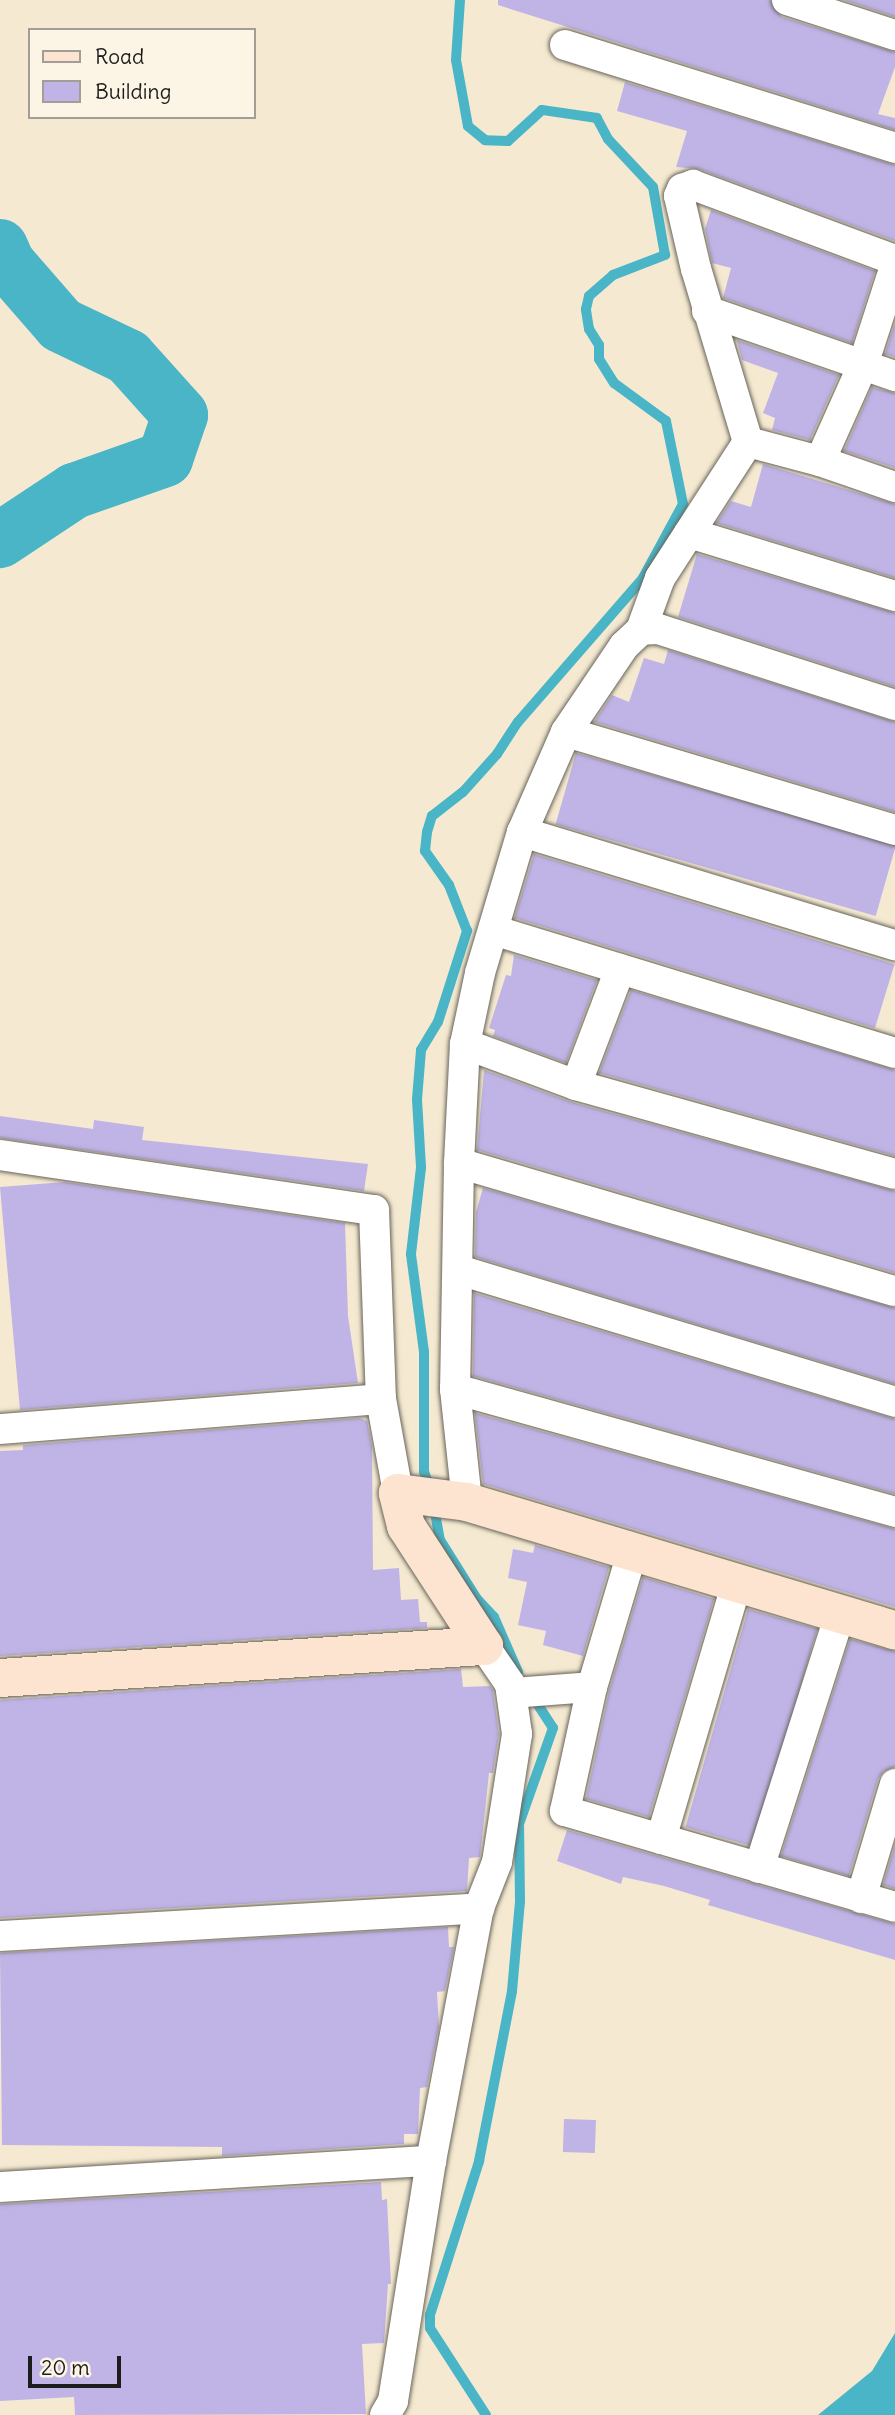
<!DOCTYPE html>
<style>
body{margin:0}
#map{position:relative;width:895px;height:2415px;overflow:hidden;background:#f5ead1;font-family:Delius,sans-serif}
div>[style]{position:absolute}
.water>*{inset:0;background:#49b5c6}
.stream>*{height:10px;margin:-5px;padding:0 5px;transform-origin:5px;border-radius:5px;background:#49b5c6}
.river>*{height:56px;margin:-28px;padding:0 28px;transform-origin:28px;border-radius:28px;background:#49b5c6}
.building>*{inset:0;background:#c0b4e6;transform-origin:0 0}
.roads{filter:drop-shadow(0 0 2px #68645b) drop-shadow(0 0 2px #68645b)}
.street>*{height:30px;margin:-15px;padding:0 15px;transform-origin:15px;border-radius:15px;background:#fff}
.secondary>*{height:38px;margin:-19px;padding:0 19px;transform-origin:19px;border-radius:19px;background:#fde4d1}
span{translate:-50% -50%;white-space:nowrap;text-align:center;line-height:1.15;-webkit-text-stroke:7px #fcf5e5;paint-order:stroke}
.legend{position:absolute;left:28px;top:28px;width:228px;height:91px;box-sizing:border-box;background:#fcf5e5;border:2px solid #a29e95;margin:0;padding:9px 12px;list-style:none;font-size:21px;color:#1c1c1c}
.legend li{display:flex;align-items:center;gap:14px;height:35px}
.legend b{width:35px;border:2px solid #a29e95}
.scale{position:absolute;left:28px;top:2356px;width:93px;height:32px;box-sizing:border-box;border:4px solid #1c1c1c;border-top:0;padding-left:9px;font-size:21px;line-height:24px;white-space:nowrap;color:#1c1c1c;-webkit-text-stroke:5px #fcf5e5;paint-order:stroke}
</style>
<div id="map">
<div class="water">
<div style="clip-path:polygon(895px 2333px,895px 2415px,818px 2415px,872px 2371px)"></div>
</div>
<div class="stream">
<div style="left:430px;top:1489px;width:18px;rotate:-109deg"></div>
<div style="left:424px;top:1472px;width:120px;rotate:-90deg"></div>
<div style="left:424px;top:1352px;width:99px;rotate:-97.6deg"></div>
<div style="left:411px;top:1254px;width:88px;rotate:-83.4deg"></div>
<div style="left:421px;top:1167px;width:68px;rotate:-93.4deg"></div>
<div style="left:417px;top:1099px;width:49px;rotate:-85.3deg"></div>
<div style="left:421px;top:1050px;width:33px;rotate:-59deg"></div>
<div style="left:438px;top:1022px;width:96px;rotate:-72.3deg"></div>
<div style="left:467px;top:931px;width:49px;rotate:-111.4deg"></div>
<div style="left:449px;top:885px;width:42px;rotate:-125.2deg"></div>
<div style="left:425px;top:851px;width:19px;rotate:-84deg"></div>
<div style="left:427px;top:832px;width:17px;rotate:-73deg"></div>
<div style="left:432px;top:816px;width:39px;rotate:-38deg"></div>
<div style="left:463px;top:792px;width:51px;rotate:-48.2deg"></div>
<div style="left:497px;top:754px;width:38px;rotate:-57deg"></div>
<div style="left:518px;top:722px;width:191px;rotate:-49deg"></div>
<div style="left:643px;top:578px;width:84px;rotate:-61.6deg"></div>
<div style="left:683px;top:504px;width:85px;rotate:-101.6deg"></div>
<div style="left:666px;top:421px;width:64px;rotate:-143.8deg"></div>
<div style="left:614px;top:383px;width:28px;rotate:-122deg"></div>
<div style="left:599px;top:359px;width:14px;rotate:-90deg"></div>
<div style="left:599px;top:345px;width:19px;rotate:-122deg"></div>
<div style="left:589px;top:329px;width:20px;rotate:-99deg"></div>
<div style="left:586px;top:309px;width:13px;rotate:-77deg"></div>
<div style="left:589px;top:296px;width:32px;rotate:-41deg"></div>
<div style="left:613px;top:275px;width:56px;rotate:-21deg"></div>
<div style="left:665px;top:255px;width:69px;rotate:-100deg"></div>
<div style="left:653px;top:187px;width:66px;rotate:-133.2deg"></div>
<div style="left:608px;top:139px;width:24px;rotate:-118deg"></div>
<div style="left:597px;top:118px;width:56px;rotate:-171.7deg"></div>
<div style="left:542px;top:110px;width:46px;rotate:137.6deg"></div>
<div style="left:508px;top:141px;width:23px;rotate:-178deg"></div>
<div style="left:485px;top:140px;width:22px;rotate:-141deg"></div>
<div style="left:468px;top:126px;width:67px;rotate:-100.3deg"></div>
<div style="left:456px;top:60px;width:60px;rotate:-86.2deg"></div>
<div style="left:434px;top:1507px;width:34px;rotate:80deg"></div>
<div style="left:440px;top:1540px;width:70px;rotate:57.9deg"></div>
<div style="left:477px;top:1599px;width:25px;rotate:47deg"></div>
<div style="left:494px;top:1617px;width:60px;rotate:66.4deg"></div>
<div style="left:486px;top:2415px;width:103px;rotate:-122.8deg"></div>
<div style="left:430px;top:2328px;width:13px;rotate:-90deg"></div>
<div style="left:430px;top:2315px;width:162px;rotate:-72.3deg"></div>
<div style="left:479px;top:2161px;width:173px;rotate:-79deg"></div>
<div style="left:512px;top:1991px;width:89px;rotate:-84.9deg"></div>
<div style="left:520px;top:1902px;width:78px;rotate:-90.7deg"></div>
<div style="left:519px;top:1824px;width:102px;rotate:-70.5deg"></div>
<div style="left:553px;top:1728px;width:37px;rotate:-123deg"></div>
</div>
<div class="river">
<div style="left:0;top:247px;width:17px;rotate:66deg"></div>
<div style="left:7px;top:263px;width:82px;rotate:48.9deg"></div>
<div style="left:61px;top:325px;width:74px;rotate:25.5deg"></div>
<div style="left:128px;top:357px;width:78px;rotate:48.1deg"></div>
<div style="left:180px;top:415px;width:46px;rotate:108.8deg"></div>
<div style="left:165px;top:459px;width:96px;rotate:160.6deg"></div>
<div style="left:74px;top:491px;width:89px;rotate:146.5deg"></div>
</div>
<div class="building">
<div style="clip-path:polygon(498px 0,770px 0,782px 17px,895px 52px,895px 67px,878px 114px,895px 118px,895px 130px,498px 5px)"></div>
<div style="clip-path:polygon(844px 0,895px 0,895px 17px)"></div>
<div style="clip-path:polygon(625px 82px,895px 165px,895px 241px,699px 169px,676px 167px,687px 131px,617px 111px)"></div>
<div style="clip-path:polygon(711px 210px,875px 271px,852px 343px,723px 298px,731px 268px,712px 263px,705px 229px)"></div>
<div style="clip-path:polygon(895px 323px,895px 357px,885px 354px)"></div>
<div style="clip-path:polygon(737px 340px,839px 375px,810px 440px,772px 430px,775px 418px,763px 413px,778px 373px,742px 360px)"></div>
<div style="clip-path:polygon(872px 387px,895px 393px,895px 468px,844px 451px)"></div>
<div style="clip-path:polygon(763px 464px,895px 504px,895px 578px,716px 523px,731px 501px,751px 507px)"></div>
<div style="clip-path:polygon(697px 554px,895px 613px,895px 687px,678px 617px)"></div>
<div style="clip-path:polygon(668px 650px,895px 722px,895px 812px,594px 722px,612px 695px,629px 702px,644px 658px,664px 664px)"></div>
<div style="left:576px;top:753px;width:333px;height:74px;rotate:16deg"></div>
<div style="left:534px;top:854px;width:377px;height:67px;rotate:17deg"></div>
<div style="clip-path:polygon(514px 955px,597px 980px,566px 1063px,493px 1036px,495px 1030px,489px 1028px,506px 975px,511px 976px)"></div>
<div style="clip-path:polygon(631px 990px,895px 1070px,895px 1156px,599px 1073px)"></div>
<div style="clip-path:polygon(484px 1070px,571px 1102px,895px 1191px,895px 1273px,477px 1150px)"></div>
<div style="clip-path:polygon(0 1116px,93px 1129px,94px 1120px,144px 1127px,142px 1140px,368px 1164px,364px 1191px,0 1138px)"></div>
<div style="clip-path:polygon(65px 1182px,345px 1223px,348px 1316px,358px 1383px,20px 1410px,0 1187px)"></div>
<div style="clip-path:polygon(483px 1188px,895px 1308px,895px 1384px,475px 1257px,476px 1212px)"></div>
<div style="clip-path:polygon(474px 1293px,895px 1419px,895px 1494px,473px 1376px)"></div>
<div style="clip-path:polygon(475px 1413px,895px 1529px,895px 1607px,483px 1484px)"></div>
<div style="clip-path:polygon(360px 1418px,367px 1421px,372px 1446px,373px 1570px,399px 1568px,401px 1600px,418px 1599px,420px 1622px,427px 1622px,427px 1628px,0 1656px,0 1451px,23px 1450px,23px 1445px)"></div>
<div style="clip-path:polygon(535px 1545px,609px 1567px,583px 1656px,543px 1645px,546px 1631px,518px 1625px,527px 1582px,508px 1578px,513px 1549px,533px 1553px)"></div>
<div style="clip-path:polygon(643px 1577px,714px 1599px,649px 1817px,586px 1799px,609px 1691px)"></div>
<div style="left:748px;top:1609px;width:72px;height:227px;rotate:16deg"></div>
<div style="clip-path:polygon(850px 1639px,895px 1651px,895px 1767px,884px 1771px,878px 1779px,849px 1876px,781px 1856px)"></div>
<div style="clip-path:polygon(461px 1669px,463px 1687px,490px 1686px,493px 1690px,499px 1734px,493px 1773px,489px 1773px,480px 1857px,469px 1858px,467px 1891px,0 1918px,0 1700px)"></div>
<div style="clip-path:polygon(567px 1830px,895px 1924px,895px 1960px,708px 1905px,710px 1900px,664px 1886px,623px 1877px,621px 1884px,557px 1861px)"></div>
<div style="clip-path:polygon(895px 1845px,895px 1889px,883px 1885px)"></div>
<div style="clip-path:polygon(448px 1927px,449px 1947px,454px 1947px,445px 1991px,437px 1992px,439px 2027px,427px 2087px,420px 2088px,418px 2134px,404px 2134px,404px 2144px,222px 2156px,222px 2147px,2px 2145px,0 1953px)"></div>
<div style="left:564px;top:2119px;width:32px;height:33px;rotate:2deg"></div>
<div style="clip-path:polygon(381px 2182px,382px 2200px,387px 2199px,391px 2284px,388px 2284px,384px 2343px,362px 2344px,366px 2414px,75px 2415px,74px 2397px,0 2401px,0 2204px)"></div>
</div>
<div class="roads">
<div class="street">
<div style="left:787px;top:0;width:114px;rotate:18deg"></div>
<div style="left:565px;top:45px;width:346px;rotate:17.3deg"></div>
<div style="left:895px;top:266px;width:104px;rotate:107.9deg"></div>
<div style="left:863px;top:365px;width:105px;rotate:114.1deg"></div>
<div style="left:820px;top:461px;width:79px;rotate:19.1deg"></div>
<div style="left:707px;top:311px;width:199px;rotate:19.1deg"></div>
<div style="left:748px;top:442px;width:74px;rotate:14.8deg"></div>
<div style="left:689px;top:533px;width:215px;rotate:17deg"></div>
<div style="left:641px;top:630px;width:55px;rotate:-69.9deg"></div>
<div style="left:660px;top:578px;width:162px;rotate:-57.1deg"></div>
<div style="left:748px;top:442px;width:181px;rotate:-106.7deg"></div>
<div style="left:696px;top:269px;width:75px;rotate:-103.1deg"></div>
<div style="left:679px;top:196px;width:8px;rotate:-67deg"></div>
<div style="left:682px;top:189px;width:12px;rotate:-20deg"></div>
<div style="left:693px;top:185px;width:215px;rotate:20.4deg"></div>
<div style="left:895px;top:705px;width:249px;rotate:-162.2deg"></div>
<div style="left:658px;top:629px;width:17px;rotate:177deg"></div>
<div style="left:641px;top:630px;width:23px;rotate:137deg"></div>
<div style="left:624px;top:646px;width:104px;rotate:124deg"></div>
<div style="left:566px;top:732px;width:109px;rotate:113.7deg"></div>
<div style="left:522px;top:832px;width:147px;rotate:106.6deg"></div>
<div style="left:480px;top:973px;width:73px;rotate:101.9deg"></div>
<div style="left:465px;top:1044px;width:119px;rotate:92.9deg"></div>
<div style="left:459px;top:1163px;width:454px;rotate:16.4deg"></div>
<div style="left:566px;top:732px;width:343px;rotate:16.6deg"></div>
<div style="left:522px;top:832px;width:390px;rotate:16.9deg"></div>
<div style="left:493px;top:930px;width:420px;rotate:17deg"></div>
<div style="left:465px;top:1044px;width:118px;rotate:20.3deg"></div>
<div style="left:576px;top:1085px;width:331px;rotate:15.6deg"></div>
<div style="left:576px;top:1085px;width:124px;rotate:-69.2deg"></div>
<div style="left:0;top:1155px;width:378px;rotate:8.4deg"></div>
<div style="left:374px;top:1210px;width:189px;rotate:87.9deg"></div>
<div style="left:381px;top:1399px;width:96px;rotate:79.7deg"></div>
<div style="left:459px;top:1163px;width:226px;rotate:91deg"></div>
<div style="left:455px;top:1389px;width:114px;rotate:83.9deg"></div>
<div style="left:459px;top:1270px;width:456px;rotate:16.8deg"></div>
<div style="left:455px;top:1389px;width:457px;rotate:15.6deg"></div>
<div style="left:0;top:1429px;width:382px;rotate:-4.5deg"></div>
<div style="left:632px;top:1553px;width:140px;rotate:106.6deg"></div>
<div style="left:592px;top:1687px;width:127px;rotate:102.3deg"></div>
<div style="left:565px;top:1811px;width:344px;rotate:16.2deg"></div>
<div style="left:512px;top:1693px;width:80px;rotate:-4.3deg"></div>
<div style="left:661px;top:1839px;width:267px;rotate:-73.5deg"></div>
<div style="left:759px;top:1868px;width:267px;rotate:-72.3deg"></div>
<div style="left:861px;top:1898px;width:119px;rotate:-73.4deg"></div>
<div style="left:0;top:1936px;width:480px;rotate:-3.3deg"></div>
<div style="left:0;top:2187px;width:432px;rotate:-3.5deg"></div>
<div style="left:385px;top:2415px;width:16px;rotate:-60deg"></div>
<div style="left:393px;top:2401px;width:243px;rotate:-81deg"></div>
<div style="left:431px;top:2161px;width:258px;rotate:-79.3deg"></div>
<div style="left:479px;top:1908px;width:49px;rotate:-68.6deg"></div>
<div style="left:497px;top:1862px;width:130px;rotate:-81.1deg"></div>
<div style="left:517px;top:1734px;width:50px;rotate:-98deg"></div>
<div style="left:510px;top:1684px;width:46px;rotate:-124.4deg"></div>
</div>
<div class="secondary">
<div style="left:0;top:1678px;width:485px;rotate:-3.8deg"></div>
<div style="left:484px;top:1646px;width:143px;rotate:-123deg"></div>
<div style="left:406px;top:1526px;width:34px;rotate:-104deg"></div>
<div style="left:398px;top:1493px;width:70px;rotate:7.4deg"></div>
<div style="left:467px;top:1502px;width:447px;rotate:16.7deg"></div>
</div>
</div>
<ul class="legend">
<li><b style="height:9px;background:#fde4d1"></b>Road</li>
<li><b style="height:19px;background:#c0b4e6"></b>Building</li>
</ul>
<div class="scale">20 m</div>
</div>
